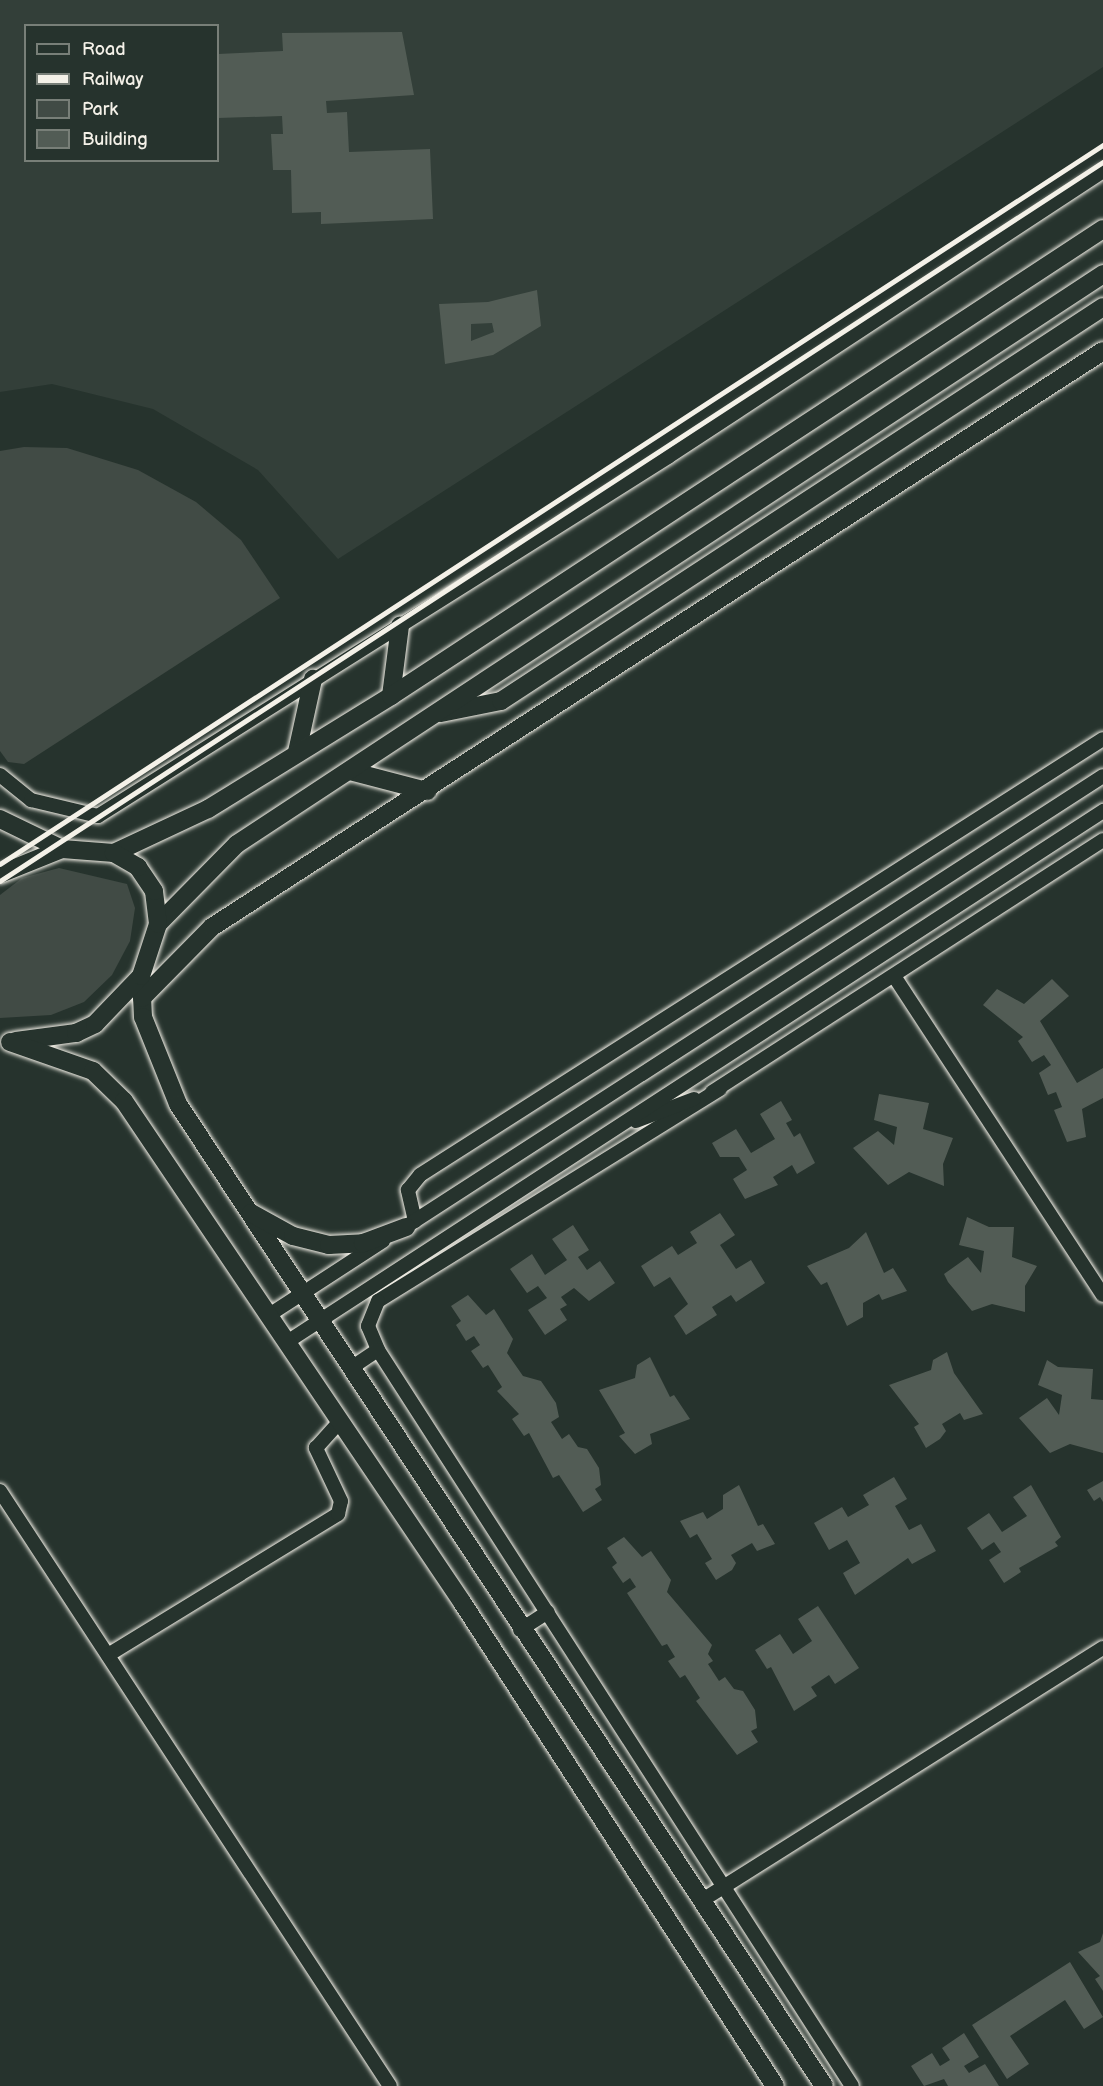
<!DOCTYPE html>
<style>
body{margin:0}
#map{position:relative;width:1103px;height:2086px;overflow:hidden;background:#26332d;font-family:"Balsamiq Sans",sans-serif}
div>[style]{position:absolute}
.built>*{inset:0;background:#333f39}
.green>*{inset:0;background:#414b45}
.building>*{inset:0;background:#525c55}
.roads{filter:drop-shadow(0 0 2px #f4f1e8) drop-shadow(0 0 2px #f4f1e8)}
.street>*{height:14px;margin:-7px;padding:0 7px;transform-origin:7px;border-radius:7px;background:#26332d}
.secondary>*{height:18px;margin:-9px;padding:0 9px;transform-origin:9px;border-radius:9px;background:#26332d}
.rail>*{height:4.5px;margin:-2.25px;padding:0 2.25px;transform-origin:2.25px;border-radius:2.25px;background:#f4f1e8}
span{translate:-50% -50%;white-space:nowrap;text-align:center;line-height:1.15;-webkit-text-stroke:4.5px #26332d;paint-order:stroke}
.legend{position:absolute;left:24px;top:24px;width:195px;height:138px;box-sizing:border-box;background:#26332d;border:2px solid #787f78;margin:0;padding:8px 10px;list-style:none;font-size:18px;color:#f4f1e8}
.legend li{display:flex;align-items:center;gap:12px;height:30px}
.legend b{width:30px;border:2px solid #787f78}
</style>
<div id="map">
<div class="built">
<div style="clip-path:polygon(evenodd,0 0,1103px 0,1103px 67px,338px 559px,258px 470px,153px 409px,52px 384px,0 392px,0 0,26px 26px,218px 26px,218px 160px,26px 160px,26px 26px)"></div>
</div>
<div class="green">
<div style="clip-path:polygon(24px 447px,67px 448px,138px 470px,196px 502px,241px 540px,280px 598px,24px 764px,8px 762px,0 751px,0 451px)"></div>
<div style="clip-path:polygon(59px 868px,127px 884px,135px 908px,130px 941px,112px 975px,84px 1002px,51px 1015px,0 1018px,0 895px,22px 878px)"></div>
</div>
<div class="building">
<div style="clip-path:polygon(402px 32px,414px 95px,326px 101px,327px 113px,347px 112px,349px 152px,430px 149px,433px 219px,321px 224px,321px 212px,292px 213px,291px 170px,273px 170px,271px 134px,283px 134px,282px 116px,218px 118px,218px 54px,283px 51px,282px 33px)"></div>
<div style="clip-path:polygon(evenodd,537px 290px,541px 326px,493px 355px,445px 364px,439px 304px,488px 302px,537px 290px,492px 323px,494px 332px,471px 341px,471px 324px,492px 323px)"></div>
<div style="clip-path:polygon(1052px 979px,1069px 996px,1040px 1021px,1077px 1083px,1103px 1068px,1103px 1098px,1082px 1109px,1086px 1137px,1067px 1142px,1054px 1110px,1062px 1107px,1056px 1092px,1048px 1095px,1039px 1073px,1051px 1065px,1044px 1055px,1032px 1062px,1018px 1041px,1023px 1037px,983px 1005px,997px 989px,1024px 1004px)"></div>
<div style="clip-path:polygon(879px 1094px,929px 1103px,923px 1129px,953px 1138px,943px 1164px,944px 1186px,909px 1172px,888px 1185px,853px 1148px,878px 1131px,894px 1145px,897px 1127px,874px 1120px)"></div>
<div style="clip-path:polygon(781px 1101px,792px 1120px,786px 1123px,794px 1137px,800px 1133px,815px 1163px,797px 1174px,792px 1165px,773px 1177px,778px 1185px,745px 1199px,733px 1179px,747px 1170px,739px 1157px,720px 1157px,712px 1143px,736px 1129px,751px 1153px,775px 1139px,760px 1114px)"></div>
<div style="clip-path:polygon(720px 1213px,735px 1235px,720px 1245px,736px 1269px,751px 1260px,765px 1283px,736px 1302px,731px 1295px,712px 1307px,717px 1315px,686px 1335px,674px 1316px,688px 1304px,670px 1277px,654px 1287px,641px 1266px,672px 1246px,678px 1255px,697px 1243px,690px 1232px)"></div>
<div style="clip-path:polygon(967px 1217px,989px 1227px,1014px 1227px,1012px 1257px,1037px 1266px,1025px 1286px,1025px 1312px,992px 1304px,972px 1311px,948px 1282px,944px 1274px,968px 1257px,981px 1273px,984px 1251px,959px 1245px)"></div>
<div style="clip-path:polygon(573px 1225px,589px 1250px,578px 1257px,587px 1270px,600px 1261px,615px 1283px,589px 1301px,574px 1288px,561px 1297px,567px 1305px,560px 1309px,567px 1320px,545px 1335px,528px 1310px,547px 1298px,538px 1286px,527px 1293px,510px 1269px,532px 1254px,545px 1275px,567px 1260px,552px 1239px)"></div>
<div style="clip-path:polygon(866px 1232px,884px 1273px,893px 1268px,907px 1291px,882px 1300px,879px 1294px,863px 1303px,863px 1317px,847px 1326px,827px 1282px,821px 1285px,807px 1266px,849px 1248px)"></div>
<div style="clip-path:polygon(468px 1295px,486px 1315px,494px 1309px,513px 1339px,507px 1353px,523px 1376px,541px 1381px,556px 1403px,559px 1417px,551px 1422px,562px 1439px,569px 1434px,578px 1447px,587px 1449px,599px 1468px,601px 1485px,595px 1489px,602px 1500px,583px 1512px,559px 1475px,553px 1478px,529px 1433px,524px 1436px,512px 1419px,519px 1414px,497px 1391px,502px 1387px,488px 1365px,483px 1368px,471px 1351px,480px 1345px,474px 1336px,466px 1341px,456px 1325px,461px 1321px,451px 1306px)"></div>
<div style="clip-path:polygon(947px 1352px,954px 1373px,983px 1414px,964px 1420px,960px 1413px,942px 1424px,946px 1431px,940px 1439px,926px 1448px,914px 1427px,919px 1424px,889px 1385px,931px 1370px,933px 1360px)"></div>
<div style="clip-path:polygon(650px 1357px,670px 1397px,674px 1395px,690px 1419px,650px 1434px,652px 1444px,635px 1454px,619px 1436px,625px 1433px,599px 1390px,635px 1378px,637px 1365px)"></div>
<div style="clip-path:polygon(1047px 1360px,1058px 1367px,1093px 1369px,1091px 1399px,1103px 1400px,1103px 1453px,1070px 1444px,1050px 1453px,1019px 1418px,1047px 1398px,1059px 1415px,1062px 1395px,1038px 1385px)"></div>
<div style="clip-path:polygon(894px 1477px,907px 1499px,895px 1506px,909px 1530px,921px 1524px,936px 1551px,912px 1564px,908px 1558px,855px 1595px,843px 1573px,860px 1563px,847px 1540px,829px 1550px,814px 1523px,842px 1507px,848px 1517px,869px 1505px,863px 1495px)"></div>
<div style="clip-path:polygon(1103px 1481px,1103px 1502px,1100px 1497px,1094px 1501px,1087px 1490px)"></div>
<div style="clip-path:polygon(739px 1485px,758px 1526px,763px 1524px,775px 1544px,757px 1551px,752px 1543px,731px 1555px,736px 1563px,732px 1570px,716px 1580px,705px 1563px,712px 1559px,697px 1534px,690px 1538px,680px 1521px,703px 1512px,707px 1519px,723px 1509px,723px 1495px)"></div>
<div style="clip-path:polygon(1031px 1485px,1061px 1537px,1055px 1542px,1058px 1546px,1019px 1568px,1021px 1572px,1004px 1583px,989px 1560px,1001px 1552px,994px 1542px,982px 1550px,967px 1528px,989px 1513px,1002px 1532px,1027px 1516px,1013px 1497px)"></div>
<div style="clip-path:polygon(624px 1537px,642px 1557px,651px 1551px,671px 1580px,667px 1592px,712px 1645px,708px 1654px,713px 1661px,708px 1664px,719px 1681px,725px 1677px,734px 1689px,743px 1691px,755px 1710px,757px 1728px,751px 1731px,758px 1742px,737px 1755px,696px 1701px,700px 1698px,685px 1675px,680px 1678px,668px 1661px,675px 1657px,667px 1644px,662px 1646px,627px 1593px,636px 1587px,630px 1578px,623px 1583px,612px 1567px,617px 1563px,607px 1548px)"></div>
<div style="clip-path:polygon(818px 1606px,859px 1668px,835px 1684px,829px 1675px,811px 1687px,817px 1696px,794px 1711px,771px 1667px,767px 1669px,755px 1650px,780px 1634px,793px 1654px,812px 1641px,798px 1619px)"></div>
<div style="clip-path:polygon(1103px 1933px,1103px 1991px,1095px 1979px,1100px 1976px,1078px 1952px,1100px 1942px)"></div>
<div style="clip-path:polygon(1070px 1962px,1103px 2017px,1084px 2029px,1065px 2000px,1010px 2036px,1029px 2064px,1007px 2079px,972px 2025px)"></div>
<div style="clip-path:polygon(964px 2033px,979px 2057px,964px 2066px,969px 2073px,985px 2064px,999px 2086px,948px 2086px,944px 2079px,924px 2086px,911px 2066px,932px 2053px,940px 2066px,950px 2060px,942px 2048px)"></div>
</div>
<div class="roads">
<div class="street">
<div style="left:0;top:775px;width:40px;rotate:39deg"></div>
<div style="left:31px;top:800px;width:69px;rotate:13.4deg"></div>
<div style="left:98px;top:816px;width:674px;rotate:-32.2deg"></div>
<div style="left:668px;top:457px;width:521px;rotate:-33.32deg"></div>
<div style="left:894px;top:976px;width:381px;rotate:56.8deg"></div>
<div style="left:720px;top:1089px;width:402px;rotate:148.2deg"></div>
<div style="left:378px;top:1301px;width:27px;rotate:112deg"></div>
<div style="left:368px;top:1326px;width:26px;rotate:67deg"></div>
<div style="left:378px;top:1350px;width:875px;rotate:57.22deg"></div>
<div style="left:712px;top:1092px;width:465px;rotate:-32.8deg"></div>
<div style="left:636px;top:1121px;width:62px;rotate:-20.8deg"></div>
<div style="left:415px;top:1221px;width:32px;rotate:-103deg"></div>
<div style="left:408px;top:1190px;width:19px;rotate:-51deg"></div>
<div style="left:420px;top:1175px;width:810px;rotate:-32.55deg"></div>
<div style="left:399px;top:1231px;width:838px;rotate:-32.87deg"></div>
<div style="left:269px;top:1315px;width:136px;rotate:-33deg"></div>
<div style="left:287px;top:1342px;width:974px;rotate:-33.05deg"></div>
<div style="left:351px;top:1368px;width:32px;rotate:-34deg"></div>
<div style="left:0;top:1491px;width:711px;rotate:56.76deg"></div>
<div style="left:520px;top:1630px;width:33px;rotate:-33deg"></div>
<div style="left:108px;top:1655px;width:270px;rotate:-31.5deg"></div>
<div style="left:338px;top:1514px;width:13px;rotate:-77deg"></div>
<div style="left:341px;top:1501px;width:59px;rotate:-115.3deg"></div>
<div style="left:316px;top:1448px;width:36px;rotate:-48deg"></div>
<div style="left:701px;top:1901px;width:475px;rotate:-32.2deg"></div>
</div>
<div class="secondary">
<div style="left:391px;top:696px;width:71px;rotate:-82.7deg"></div>
<div style="left:441px;top:713px;width:61px;rotate:-11.3deg"></div>
<div style="left:501px;top:701px;width:719px;rotate:-33.2deg"></div>
<div style="left:297px;top:752px;width:75px;rotate:-77.6deg"></div>
<div style="left:350px;top:771px;width:80px;rotate:14.6deg"></div>
<div style="left:0;top:819px;width:69px;rotate:25.8deg"></div>
<div style="left:0;top:874px;width:67px;rotate:-22deg"></div>
<div style="left:62px;top:849px;width:52px;rotate:4.4deg"></div>
<div style="left:114px;top:853px;width:104px;rotate:-25.1deg"></div>
<div style="left:208px;top:809px;width:215px;rotate:-31.7deg"></div>
<div style="left:391px;top:696px;width:851px;rotate:-33.26deg"></div>
<div style="left:158px;top:924px;width:112px;rotate:-45.4deg"></div>
<div style="left:237px;top:844px;width:1037px;rotate:-33.35deg"></div>
<div style="left:141px;top:976px;width:41px;rotate:87.2deg"></div>
<div style="left:143px;top:1017px;width:94px;rotate:68.1deg"></div>
<div style="left:178px;top:1104px;width:1175px;rotate:56.66deg"></div>
<div style="left:142px;top:998px;width:100px;rotate:-45.4deg"></div>
<div style="left:212px;top:927px;width:1061px;rotate:-32.88deg"></div>
<div style="left:16px;top:1041px;width:61px;rotate:-7.6deg"></div>
<div style="left:76px;top:1033px;width:21px;rotate:-25deg"></div>
<div style="left:95px;top:1024px;width:66px;rotate:-46.2deg"></div>
<div style="left:141px;top:976px;width:55px;rotate:-71.9deg"></div>
<div style="left:158px;top:924px;width:33px;rotate:-97deg"></div>
<div style="left:154px;top:891px;width:29px;rotate:-124deg"></div>
<div style="left:138px;top:867px;width:28px;rotate:-150deg"></div>
<div style="left:10px;top:1042px;width:88px;rotate:19.3deg"></div>
<div style="left:93px;top:1071px;width:43px;rotate:44.1deg"></div>
<div style="left:124px;top:1101px;width:604px;rotate:55.99deg"></div>
<div style="left:462px;top:1602px;width:576px;rotate:57.11deg"></div>
<div style="left:251px;top:1213px;width:48px;rotate:28.7deg"></div>
<div style="left:293px;top:1236px;width:37px;rotate:14deg"></div>
<div style="left:329px;top:1245px;width:34px;rotate:-3deg"></div>
<div style="left:363px;top:1243px;width:46px;rotate:-20.4deg"></div>
</div>
</div>
<div class="rail">
<div style="left:0;top:864px;width:1317px;rotate:-33.1deg"></div>
<div style="left:0;top:881px;width:1317px;rotate:-33.1deg"></div>
</div>
<ul class="legend">
<li><b style="height:8px;background:#26332d"></b>Road</li>
<li><b style="height:8px;background:#f4f1e8"></b>Railway</li>
<li><b style="height:16px;background:#414b45"></b>Park</li>
<li><b style="height:16px;background:#525c55"></b>Building</li>
</ul>
</div>
